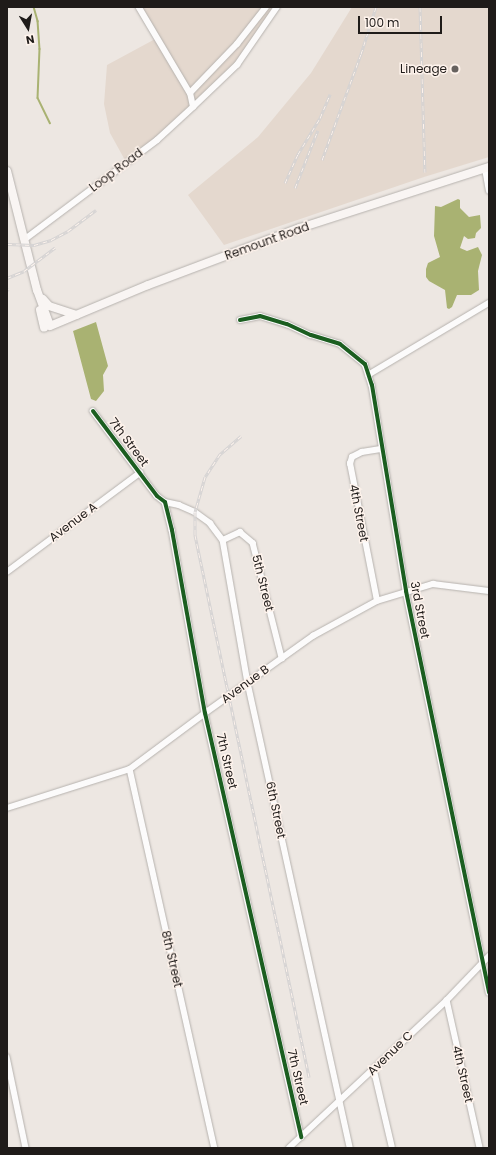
<!DOCTYPE html>
<style>
body{margin:0}
#map{position:relative;width:496px;height:1155px;overflow:hidden;background:#ede7e2;font-family:Poppins,sans-serif}
div>[style]{position:absolute}
.built>*{inset:0;background:#e4d8ce}
.water>*{inset:0;background:#a9b272}
.stream>*{height:1.5px;margin:-0.75px;padding:0 0.75px;transform-origin:0.75px;border-radius:0.75px;background:#a9b272}
.roads{filter:drop-shadow(0 0 1px #b6b2ae) drop-shadow(0 0 1px #b6b2ae)}
.minor>*{height:5.5px;margin:-2.75px;padding:0 2.75px;transform-origin:2.75px;border-radius:2.75px;background:#fcfbfb}
.tertiary>*{height:7px;margin:-3.5px;padding:0 3.5px;transform-origin:3.5px;border-radius:3.5px;background:#fcfbfb}
.secondary>*{height:8px;margin:-4px;padding:0 4px;transform-origin:4px;border-radius:4px;background:#f9f5f3}
.rail>*{height:3px;margin-top:-1.5px;transform-origin:0;background:repeating-linear-gradient(90deg,#fef3ec 0 4.5px,#d5d3d3 0 9px);box-sizing:border-box;border-block:1px solid #d5d3d3}
.cycleway>*{height:4px;margin:-2px;padding:0 2px;transform-origin:2px;border-radius:2px;background:#1b5e20}
.dots>*{width:11px;height:11px;translate:-50% -50%;box-sizing:border-box;border:2px solid #fef3ec;border-radius:50%}
span{translate:-50% -50%;white-space:nowrap;text-align:center;line-height:1.15;-webkit-text-stroke:3px #fef3ec;paint-order:stroke}
.poi-label{font-size:12px;color:#1f1b19}
.right{translate:-100% -50%;text-align:right}
.street-label{font-size:12px;color:#1f1b19}
.frame{position:absolute;inset:0;border:8px solid #1f1b19;pointer-events:none}
.north{position:absolute;left:8px;top:8px;width:40px;height:40px;-webkit-text-stroke:3px #fef3ec;paint-order:stroke;rotate:169deg;font-size:11px;font-weight:700;line-height:16px;text-align:center;color:#1f1b19}
.north::after{content:'';display:block;margin:auto;width:14px;height:18px;background:#1f1b19;clip-path:polygon(50% 0,100% 100%,50% 72%,0 100%)}
.scale{position:absolute;left:358px;top:16px;width:84px;height:18px;box-sizing:border-box;border:2px solid #1f1b19;border-top:0;padding-left:5px;font-size:12px;line-height:14px;white-space:nowrap;color:#1f1b19;-webkit-text-stroke:3px #fef3ec;paint-order:stroke}
</style>
<div id="map">
<div class="built">
<div style="clip-path:polygon(139px 7px,277px 7px,237px 65px,193px 107px,126px 162px,110px 133px,104px 104px,107px 65px,157px 38px)"></div>
<div style="clip-path:polygon(352px 7px,489px 7px,489px 157px,424px 177px,224px 245px,188px 195px,258px 137px,311px 73px)"></div>
</div>
<div class="water">
<div style="clip-path:polygon(458px 199px,460px 200px,460px 208px,469px 217px,480px 215px,481px 228px,476px 233px,475px 238px,468px 239px,464px 236px,460px 248px,467px 251px,478px 247px,482px 255px,478px 271px,479px 290px,471px 295px,457px 295px,452px 307px,449px 309px,447px 308px,445px 290px,429px 281px,426px 277px,426px 269px,428px 263px,440px 257px,434px 236px,435px 206px,441px 207px)"></div>
<div style="clip-path:polygon(96px 322px,108px 366px,103px 375px,104px 391px,96px 401px,91px 399px,73px 331px)"></div>
</div>
<div class="stream">
<div style="left:34px;top:7px;width:15px;rotate:74deg"></div>
<div style="left:38px;top:21px;width:28px;rotate:86deg"></div>
<div style="left:40px;top:49px;width:49px;rotate:92.3deg"></div>
<div style="left:38px;top:98px;width:28px;rotate:64deg"></div>
</div>
<div class="roads">
<div class="minor">
<div style="left:139px;top:7px;width:100px;rotate:59.3deg"></div>
<div style="left:193px;top:107px;width:61px;rotate:-43.7deg"></div>
<div style="left:237px;top:65px;width:70px;rotate:-55.4deg"></div>
<div style="left:24px;top:240px;width:166px;rotate:-36.9deg"></div>
<div style="left:157px;top:140px;width:49px;rotate:-42.5deg"></div>
<div style="left:193px;top:107px;width:14px;rotate:-102deg"></div>
<div style="left:190px;top:93px;width:68px;rotate:-46.2deg"></div>
<div style="left:237px;top:44px;width:47px;rotate:-51.9deg"></div>
<div style="left:240px;top:320px;width:20px;rotate:-11deg"></div>
<div style="left:260px;top:316px;width:28px;rotate:17deg"></div>
<div style="left:287px;top:324px;width:26px;rotate:25deg"></div>
<div style="left:311px;top:335px;width:30px;rotate:17deg"></div>
<div style="left:340px;top:344px;width:32px;rotate:39deg"></div>
<div style="left:365px;top:364px;width:22px;rotate:72deg"></div>
<div style="left:372px;top:385px;width:209px;rotate:80.6deg"></div>
<div style="left:406px;top:591px;width:410px;rotate:78.3deg"></div>
<div style="left:368px;top:375px;width:141px;rotate:-30.8deg"></div>
<div style="left:93px;top:411px;width:106px;rotate:53deg"></div>
<div style="left:157px;top:496px;width:10px;rotate:37deg"></div>
<div style="left:165px;top:502px;width:29px;rotate:76deg"></div>
<div style="left:172px;top:530px;width:186px;rotate:79.8deg"></div>
<div style="left:205px;top:713px;width:435px;rotate:77.2deg"></div>
<div style="left:165px;top:502px;width:14px;rotate:12deg"></div>
<div style="left:179px;top:505px;width:17px;rotate:24deg"></div>
<div style="left:195px;top:512px;width:19px;rotate:36deg"></div>
<div style="left:210px;top:523px;width:21px;rotate:53deg"></div>
<div style="left:223px;top:540px;width:145px;rotate:80.1deg"></div>
<div style="left:248px;top:683px;width:476px;rotate:77.6deg"></div>
<div style="left:223px;top:540px;width:19px;rotate:-25deg"></div>
<div style="left:240px;top:532px;width:17px;rotate:40deg"></div>
<div style="left:253px;top:543px;width:119px;rotate:75.8deg"></div>
<div style="left:7px;top:572px;width:166px;rotate:-36.7deg"></div>
<div style="left:377px;top:601px;width:140px;rotate:-101.1deg"></div>
<div style="left:350px;top:464px;width:7px;rotate:-74deg"></div>
<div style="left:352px;top:457px;width:11px;rotate:-27deg"></div>
<div style="left:362px;top:452px;width:20px;rotate:-9deg"></div>
<div style="left:130px;top:769px;width:388px;rotate:77.4deg"></div>
<div style="left:7px;top:808px;width:129px;rotate:-17.6deg"></div>
<div style="left:130px;top:769px;width:94px;rotate:-36.7deg"></div>
<div style="left:205px;top:713px;width:133px;rotate:-35.5deg"></div>
<div style="left:313px;top:636px;width:73px;rotate:-28.7deg"></div>
<div style="left:377px;top:601px;width:59px;rotate:-16.9deg"></div>
<div style="left:433px;top:584px;width:56px;rotate:7.1deg"></div>
<div style="left:447px;top:1000px;width:152px;rotate:77.4deg"></div>
<div style="left:7px;top:1057px;width:93px;rotate:78.2deg"></div>
<div style="left:374px;top:1069px;width:79px;rotate:76.8deg"></div>
<div style="left:289px;top:1148px;width:216px;rotate:-43.1deg"></div>
<div style="left:447px;top:1000px;width:61px;rotate:-46.3deg"></div>
</div>
<div class="tertiary">
<div style="left:485px;top:168px;width:22px;rotate:80deg"></div>
</div>
<div class="secondary">
<div style="left:7px;top:171px;width:123px;rotate:75.9deg"></div>
<div style="left:37px;top:290px;width:38px;rotate:70deg"></div>
<div style="left:50px;top:326px;width:106px;rotate:-22.7deg"></div>
<div style="left:148px;top:285px;width:162px;rotate:-20.6deg"></div>
<div style="left:300px;top:228px;width:199px;rotate:-17.9deg"></div>
<div style="left:43px;top:299px;width:9px;rotate:49deg"></div>
<div style="left:49px;top:306px;width:29px;rotate:18deg"></div>
<div style="left:40px;top:310px;width:18px;rotate:77deg"></div>
</div>
</div>
<div class="rail">
<div style="left:420px;top:7px;width:165px;rotate:88.3deg"></div>
<div style="left:322px;top:160px;width:113px;rotate:-69.8deg"></div>
<div style="left:361px;top:54px;width:49px;rotate:-72.3deg"></div>
<div style="left:285px;top:183px;width:32px;rotate:-66deg"></div>
<div style="left:298px;top:154px;width:42px;rotate:-58.6deg"></div>
<div style="left:320px;top:118px;width:26px;rotate:-67deg"></div>
<div style="left:295px;top:188px;width:62px;rotate:-68.4deg"></div>
<div style="left:7px;top:244px;width:27px;rotate:2deg"></div>
<div style="left:34px;top:245px;width:18px;rotate:-16deg"></div>
<div style="left:51px;top:240px;width:19px;rotate:-28deg"></div>
<div style="left:68px;top:231px;width:35px;rotate:-37deg"></div>
<div style="left:7px;top:278px;width:18px;rotate:-22deg"></div>
<div style="left:24px;top:271px;width:39px;rotate:-37deg"></div>
<div style="left:7px;top:290px;width:2px;rotate:-27deg"></div>
<div style="left:241px;top:436px;width:28px;rotate:139deg"></div>
<div style="left:220px;top:454px;width:27px;rotate:123deg"></div>
<div style="left:205px;top:477px;width:36px;rotate:106deg"></div>
<div style="left:195px;top:512px;width:23px;rotate:90deg"></div>
<div style="left:195px;top:535px;width:554px;rotate:78.12deg"></div>
</div>
<div class="cycleway">
<div style="left:240px;top:320px;width:20px;rotate:-11deg"></div>
<div style="left:260px;top:316px;width:28px;rotate:17deg"></div>
<div style="left:287px;top:324px;width:26px;rotate:25deg"></div>
<div style="left:311px;top:335px;width:30px;rotate:17deg"></div>
<div style="left:340px;top:344px;width:32px;rotate:39deg"></div>
<div style="left:365px;top:364px;width:22px;rotate:72deg"></div>
<div style="left:372px;top:385px;width:209px;rotate:80.6deg"></div>
<div style="left:406px;top:591px;width:410px;rotate:78.3deg"></div>
<div style="left:93px;top:411px;width:106px;rotate:53deg"></div>
<div style="left:157px;top:496px;width:10px;rotate:37deg"></div>
<div style="left:165px;top:502px;width:29px;rotate:76deg"></div>
<div style="left:172px;top:530px;width:186px;rotate:79.8deg"></div>
<div style="left:205px;top:713px;width:435px;rotate:77.2deg"></div>
</div>
<div class="dots">
<div style="left:455px;top:69px;background:#67625f"></div>
</div>
<div class="poi-label">
<span class="right" style="left:447px;top:69px">Lineage</span>
</div>
<div class="street-label">
<span style="left:116px;top:170px;rotate:-37deg">Loop Road</span>
<span style="left:267px;top:241px;rotate:-20deg">Remount Road</span>
<span style="left:129px;top:442px;rotate:53deg">7th Street</span>
<span style="left:359px;top:513px;rotate:79deg">4th Street</span>
<span style="left:73px;top:522px;rotate:-37deg">Avenue A</span>
<span style="left:263px;top:583px;rotate:76deg">5th Street</span>
<span style="left:420px;top:610px;rotate:79deg">3rd Street</span>
<span style="left:245px;top:684px;rotate:-36deg">Avenue B</span>
<span style="left:227px;top:761px;rotate:77deg">7th Street</span>
<span style="left:276px;top:810px;rotate:78deg">6th Street</span>
<span style="left:172px;top:959px;rotate:77deg">8th Street</span>
<span style="left:390px;top:1053px;rotate:-44deg">Avenue C</span>
<span style="left:463px;top:1074px;rotate:77deg">4th Street</span>
<span style="left:298px;top:1077px;rotate:77deg">7th Street</span>
</div>
<div class="frame"></div>
<div class="north">N</div>
<div class="scale">100 m</div>
</div>
